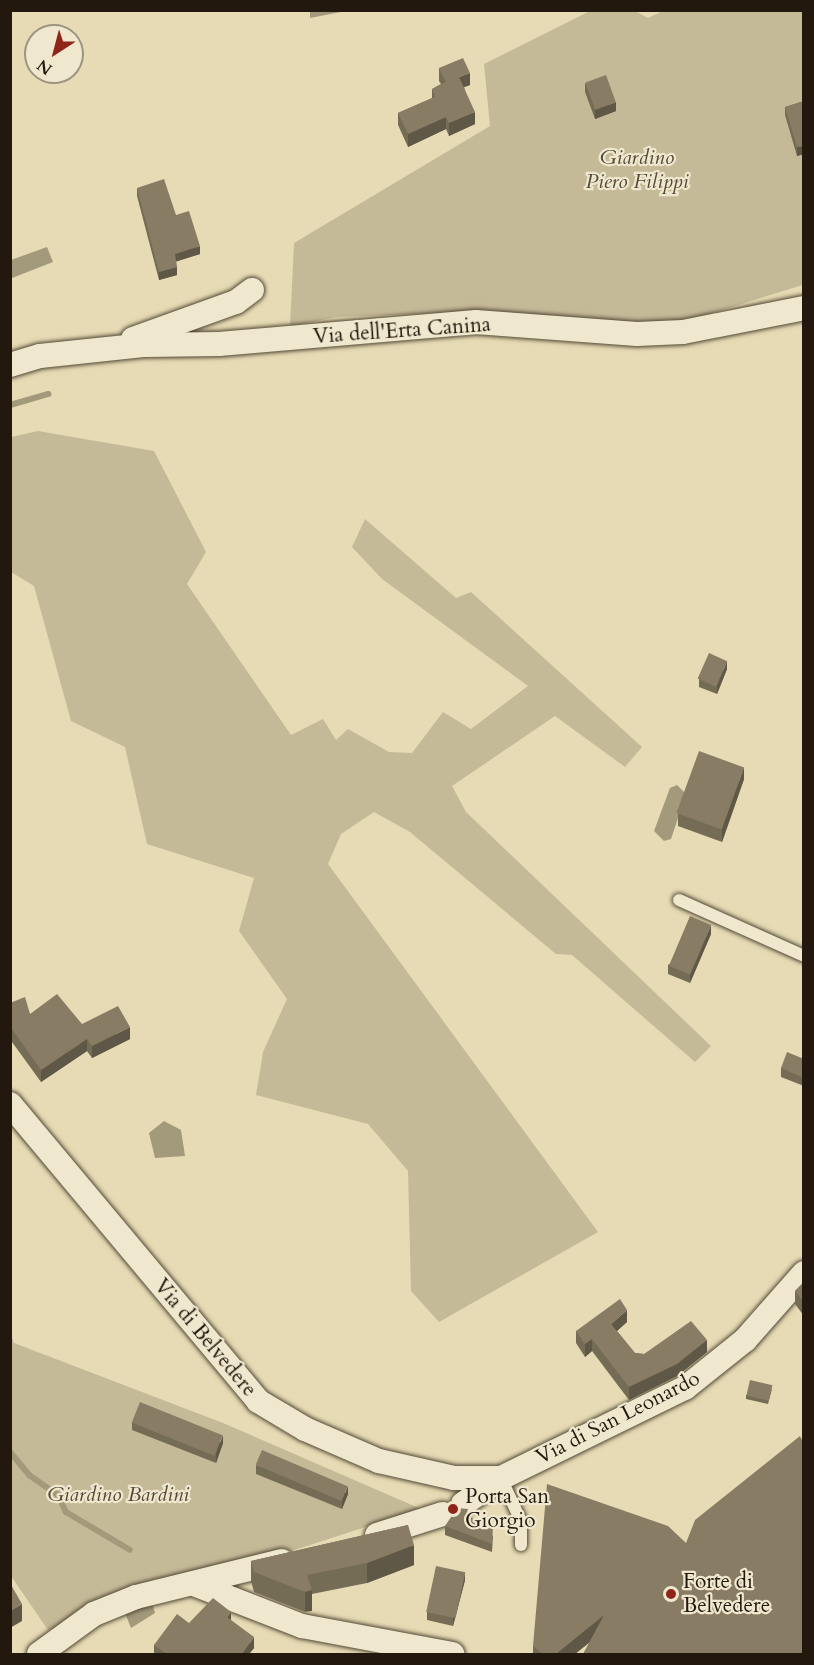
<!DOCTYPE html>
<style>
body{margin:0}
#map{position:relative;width:814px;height:1665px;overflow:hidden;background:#e6dbb4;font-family:Cardo,serif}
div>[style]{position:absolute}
.green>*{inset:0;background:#c5ba98}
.water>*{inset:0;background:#a3997b}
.stream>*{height:6px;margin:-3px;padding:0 3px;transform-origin:3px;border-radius:3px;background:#a3997b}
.roads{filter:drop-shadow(0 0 2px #534937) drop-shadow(0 0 2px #534937)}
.service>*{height:12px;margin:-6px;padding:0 6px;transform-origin:6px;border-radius:6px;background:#efe8ce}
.minor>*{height:24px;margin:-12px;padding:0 12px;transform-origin:12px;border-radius:12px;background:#efe8ce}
.wall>*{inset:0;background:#756c56}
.shaded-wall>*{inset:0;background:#5f5846;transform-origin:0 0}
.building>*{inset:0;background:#887d64;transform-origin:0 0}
.dots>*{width:16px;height:16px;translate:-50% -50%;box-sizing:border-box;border:3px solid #efe8ce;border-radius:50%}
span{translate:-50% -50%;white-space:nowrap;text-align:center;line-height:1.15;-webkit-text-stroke:4.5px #efe8ce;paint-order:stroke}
.park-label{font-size:21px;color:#534937;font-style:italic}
.street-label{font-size:21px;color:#22180d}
.poi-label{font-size:21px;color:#22180d}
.left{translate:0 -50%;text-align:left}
.frame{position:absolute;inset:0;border:12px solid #22180d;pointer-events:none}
.north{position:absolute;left:24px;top:24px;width:60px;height:60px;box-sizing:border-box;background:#efe8ce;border:2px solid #9d9581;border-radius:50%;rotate:216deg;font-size:16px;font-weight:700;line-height:24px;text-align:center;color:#22180d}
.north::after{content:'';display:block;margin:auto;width:21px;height:27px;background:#8f2418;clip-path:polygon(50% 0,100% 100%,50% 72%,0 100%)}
</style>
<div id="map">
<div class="green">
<div style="clip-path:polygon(590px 11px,635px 11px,648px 18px,663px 11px,803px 11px,803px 285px,676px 324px,465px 312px,337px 317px,290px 326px,294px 243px,490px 126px,484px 64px)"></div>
<div style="clip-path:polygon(38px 431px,154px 451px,206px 552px,187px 584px,291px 735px,323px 719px,336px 740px,348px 729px,389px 752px,412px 753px,443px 712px,471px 729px,528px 686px,382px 579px,352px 547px,365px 519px,456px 598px,471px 592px,642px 747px,625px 767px,555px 716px,452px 786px,466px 812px,711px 1046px,695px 1062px,572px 955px,556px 954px,410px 832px,374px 812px,341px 834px,328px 864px,598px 1232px,439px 1322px,411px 1291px,408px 1171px,368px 1124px,256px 1095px,263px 1052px,287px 999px,239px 931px,254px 878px,147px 844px,125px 747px,71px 721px,34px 586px,11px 572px,11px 437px)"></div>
<div style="clip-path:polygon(10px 1333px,14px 1343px,223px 1423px,421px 1509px,48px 1630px,11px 1576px)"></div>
</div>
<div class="water">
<div style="clip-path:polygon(346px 10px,346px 11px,310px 18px,310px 11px)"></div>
<div style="clip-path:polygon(47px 247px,53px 262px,12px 278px,11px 260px)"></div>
<div style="clip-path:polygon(677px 785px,686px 794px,671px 839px,664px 841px,654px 831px,670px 788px)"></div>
<div style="clip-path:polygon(164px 1121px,181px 1130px,185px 1156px,155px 1158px,149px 1133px)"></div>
<div style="clip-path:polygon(152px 1603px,155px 1613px,131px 1628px,125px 1613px)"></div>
</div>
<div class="stream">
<div style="left:10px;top:405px;width:40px;rotate:-16deg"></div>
<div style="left:10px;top:1452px;width:30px;rotate:50deg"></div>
<div style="left:29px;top:1475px;width:35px;rotate:35deg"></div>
<div style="left:58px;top:1495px;width:19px;rotate:65deg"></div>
<div style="left:66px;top:1512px;width:74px;rotate:30.7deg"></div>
</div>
<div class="roads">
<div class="service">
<div style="left:679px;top:900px;width:137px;rotate:24.1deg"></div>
<div style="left:501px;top:1478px;width:47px;rotate:65.1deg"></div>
<div style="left:521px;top:1521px;width:24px;rotate:90deg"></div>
</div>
<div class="minor">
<div style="left:133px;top:339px;width:109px;rotate:-19.8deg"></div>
<div style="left:236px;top:302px;width:20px;rotate:-37deg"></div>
<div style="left:10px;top:365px;width:31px;rotate:-17deg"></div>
<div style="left:40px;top:356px;width:106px;rotate:-6deg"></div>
<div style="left:145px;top:345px;width:74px;rotate:-0.8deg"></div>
<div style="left:219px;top:344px;width:258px;rotate:-4.9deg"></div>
<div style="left:476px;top:322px;width:161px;rotate:4.3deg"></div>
<div style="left:637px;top:334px;width:46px;rotate:-2.5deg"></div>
<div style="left:683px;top:332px;width:123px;rotate:-11.2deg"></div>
<div style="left:10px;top:1104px;width:387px;rotate:50.1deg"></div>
<div style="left:258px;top:1401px;width:55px;rotate:30.8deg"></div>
<div style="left:305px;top:1429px;width:81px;rotate:23.4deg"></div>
<div style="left:379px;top:1461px;width:77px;rotate:12.8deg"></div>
<div style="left:454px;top:1478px;width:47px"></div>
<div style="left:463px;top:1504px;width:46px;rotate:-34.4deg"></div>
<div style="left:501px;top:1478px;width:205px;rotate:-26.1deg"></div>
<div style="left:685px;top:1388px;width:77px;rotate:-38.7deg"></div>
<div style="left:745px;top:1340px;width:89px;rotate:-48.6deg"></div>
<div style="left:377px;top:1535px;width:69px;rotate:-17.7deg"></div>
<div style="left:194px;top:1584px;width:116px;rotate:21.3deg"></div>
<div style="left:302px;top:1626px;width:153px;rotate:10.6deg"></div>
<div style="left:39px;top:1654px;width:68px;rotate:-36deg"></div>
<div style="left:94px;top:1614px;width:45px;rotate:-22deg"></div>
<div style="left:136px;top:1597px;width:150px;rotate:-13.9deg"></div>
</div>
</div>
<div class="wall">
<div style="clip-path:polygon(439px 68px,470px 85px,464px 87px,475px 124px,449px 136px,446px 129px,408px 147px,398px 125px,398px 113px,432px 98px,432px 89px,441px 84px,439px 81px)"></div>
<div style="clip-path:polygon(585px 83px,616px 111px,595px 119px,585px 92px)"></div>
<div style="clip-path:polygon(804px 101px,804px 154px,797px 156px,785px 115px,785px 107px)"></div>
<div style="clip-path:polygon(137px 188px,176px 215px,200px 254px,176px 261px,177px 275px,159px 280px,137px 196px)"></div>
<div style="clip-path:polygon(727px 669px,717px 694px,699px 687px,699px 679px)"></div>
<div style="clip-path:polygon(744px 779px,722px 842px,678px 826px,678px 814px)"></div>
<div style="clip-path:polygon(711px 934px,690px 983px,668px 974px,668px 965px)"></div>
<div style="clip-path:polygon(10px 1003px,30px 1014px,82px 1024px,130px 1039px,92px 1058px,87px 1051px,41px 1082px,12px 1042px)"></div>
<div style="clip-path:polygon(804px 1059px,804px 1086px,781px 1077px,781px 1068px)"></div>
<div style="clip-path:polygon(804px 1282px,804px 1316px,795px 1304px,795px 1291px)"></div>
<div style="clip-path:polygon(804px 1319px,804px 1335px,802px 1333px,802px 1320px)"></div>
<div style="clip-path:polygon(627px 1322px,617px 1331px,635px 1353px,644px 1354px,707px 1352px,677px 1376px,629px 1400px,592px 1351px,585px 1357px,576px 1343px,576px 1331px)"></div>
<div style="clip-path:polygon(772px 1389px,768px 1404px,746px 1399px,746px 1395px)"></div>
<div style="clip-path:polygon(132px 1422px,223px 1443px,216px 1463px,132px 1430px)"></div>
<div style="clip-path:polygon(256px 1465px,348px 1494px,342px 1509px,256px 1474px)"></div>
<div style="clip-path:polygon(468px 1516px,493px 1536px,492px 1552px,445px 1535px,445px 1526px)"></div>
<div style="clip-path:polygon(408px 1525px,414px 1565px,367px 1583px,312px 1594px,312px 1611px,305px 1612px,254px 1592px,251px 1581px,251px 1561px)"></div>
<div style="clip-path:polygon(686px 1543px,589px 1643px,575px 1654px,533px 1654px,533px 1646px)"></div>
<div style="clip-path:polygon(465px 1580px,453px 1626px,427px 1620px,427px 1612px)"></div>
<div style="clip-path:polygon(231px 1621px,254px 1648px,249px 1654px,154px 1654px,154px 1645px,189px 1623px)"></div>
</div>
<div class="shaded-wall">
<div style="clip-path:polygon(470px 73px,470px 85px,459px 89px,459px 77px)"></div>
<div style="clip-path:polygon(616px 102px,616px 111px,595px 119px,595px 110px)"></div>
<div style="clip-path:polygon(475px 112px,475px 124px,449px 136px,449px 123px)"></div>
<div style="clip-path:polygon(446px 117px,446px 129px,408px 147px,408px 134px)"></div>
<div style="clip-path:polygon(804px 146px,804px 154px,797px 156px,797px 147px)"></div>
<div style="clip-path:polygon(200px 246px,200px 254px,175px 262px,175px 254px)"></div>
<div style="clip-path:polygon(177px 267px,177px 275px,159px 280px,159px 272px)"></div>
<div style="clip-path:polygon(727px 661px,727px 669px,717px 694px,717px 686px)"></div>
<div style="clip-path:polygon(744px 767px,744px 779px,722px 842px,722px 829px)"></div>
<div style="clip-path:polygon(711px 925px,711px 934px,690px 983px,690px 974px)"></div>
<div style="clip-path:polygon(130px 1027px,130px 1039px,92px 1058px,92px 1046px)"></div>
<div style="clip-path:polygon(12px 1029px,12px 1042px,10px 1043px,10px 1030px)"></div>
<div style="clip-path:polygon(87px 1039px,87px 1051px,41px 1082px,41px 1070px)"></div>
<div style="clip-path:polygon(627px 1310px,627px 1322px,611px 1336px,611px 1324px)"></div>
<div style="clip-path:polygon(592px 1339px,592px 1351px,585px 1357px,585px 1344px)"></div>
<div style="clip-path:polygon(707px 1340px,707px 1352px,677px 1376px,629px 1400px,629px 1387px)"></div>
<div style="clip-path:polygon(223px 1435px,223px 1443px,216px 1463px,216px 1454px)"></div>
<div style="clip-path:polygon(348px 1486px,348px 1494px,342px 1509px,342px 1501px)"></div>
<div style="clip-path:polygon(414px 1545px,414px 1565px,367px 1583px,367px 1563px)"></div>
<div style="clip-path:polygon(465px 1572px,465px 1580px,453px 1626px,453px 1617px)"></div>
<div style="left:312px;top:1590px;width:21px;height:7px;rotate:90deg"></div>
<div style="clip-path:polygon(22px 1604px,22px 1621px,10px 1628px,10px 1611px)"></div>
<div style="clip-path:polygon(231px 1612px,231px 1623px,227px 1617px)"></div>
<div style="clip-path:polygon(604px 1615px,604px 1630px,575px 1654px,556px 1654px)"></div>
<div style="clip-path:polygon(254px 1637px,254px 1648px,249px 1654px,242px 1654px)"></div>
</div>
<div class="building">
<div style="clip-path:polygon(463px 58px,470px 73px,459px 77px,475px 112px,449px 123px,446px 117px,408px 134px,398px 113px,435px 97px,432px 89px,446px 82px,439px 68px)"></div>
<div style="left:606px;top:75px;width:29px;height:22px;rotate:70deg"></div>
<div style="clip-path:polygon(804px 101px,804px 146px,797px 147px,785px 107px)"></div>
<div style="clip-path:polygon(164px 179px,176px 215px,189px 211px,200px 246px,175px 254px,177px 267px,159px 272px,137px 188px)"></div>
<div style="left:709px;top:653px;width:20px;height:28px;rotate:24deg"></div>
<div style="left:699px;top:751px;width:48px;height:66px;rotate:20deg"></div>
<div style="left:690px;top:916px;width:23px;height:54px;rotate:23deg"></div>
<div style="clip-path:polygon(57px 994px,82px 1024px,118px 1006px,130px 1027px,92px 1046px,87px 1039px,41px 1070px,12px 1029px,10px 1030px,10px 1003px,25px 997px,30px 1014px)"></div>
<div style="clip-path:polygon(787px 1052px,804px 1059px,804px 1078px,781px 1068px)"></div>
<div style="clip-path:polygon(804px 1282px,804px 1303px,795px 1291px)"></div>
<div style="clip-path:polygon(620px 1299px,627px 1310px,611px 1324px,635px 1353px,644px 1354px,691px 1321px,707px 1340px,677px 1364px,629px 1387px,592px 1339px,585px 1344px,576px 1331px)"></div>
<div style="left:750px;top:1380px;width:23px;height:16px;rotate:13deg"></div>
<div style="left:140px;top:1402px;width:89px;height:22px;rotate:22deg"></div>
<div style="clip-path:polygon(800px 1436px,804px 1444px,804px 1654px,583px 1654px,604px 1615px,556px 1654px,543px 1654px,533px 1646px,547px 1484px,668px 1526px,686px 1543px,695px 1520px)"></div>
<div style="left:262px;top:1450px;width:93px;height:16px;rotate:23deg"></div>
<div style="clip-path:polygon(457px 1508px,468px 1509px,466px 1515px,493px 1527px,492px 1544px,445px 1526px)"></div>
<div style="clip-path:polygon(408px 1525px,414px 1545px,367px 1563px,307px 1575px,312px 1590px,305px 1592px,254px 1572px,251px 1561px)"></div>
<div style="left:436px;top:1566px;width:30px;height:47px;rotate:12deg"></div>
<div style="clip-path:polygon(10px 1583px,22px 1604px,10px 1611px)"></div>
<div style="clip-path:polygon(213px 1598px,231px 1612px,227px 1617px,254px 1637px,242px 1654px,167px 1654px,154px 1645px,177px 1614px,189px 1623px)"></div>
</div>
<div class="dots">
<div style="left:453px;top:1509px;background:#8f2418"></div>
<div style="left:671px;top:1594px;background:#8f2418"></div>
</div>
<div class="park-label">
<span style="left:637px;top:170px">Giardino<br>Piero Filippi</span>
<span style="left:118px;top:1495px">Giardino Bardini</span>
</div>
<div class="street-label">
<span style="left:402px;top:331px;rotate:-4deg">Via dell'Erta Canina</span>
<span style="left:205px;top:1338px;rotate:50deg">Via di Belvedere</span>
<span style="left:618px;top:1418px;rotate:-27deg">Via di San Leonardo</span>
</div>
<div class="poi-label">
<span class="left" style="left:465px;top:1509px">Porta San<br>Giorgio</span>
<span class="left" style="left:683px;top:1594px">Forte di<br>Belvedere</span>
</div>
<div class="frame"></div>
<div class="north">N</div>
</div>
